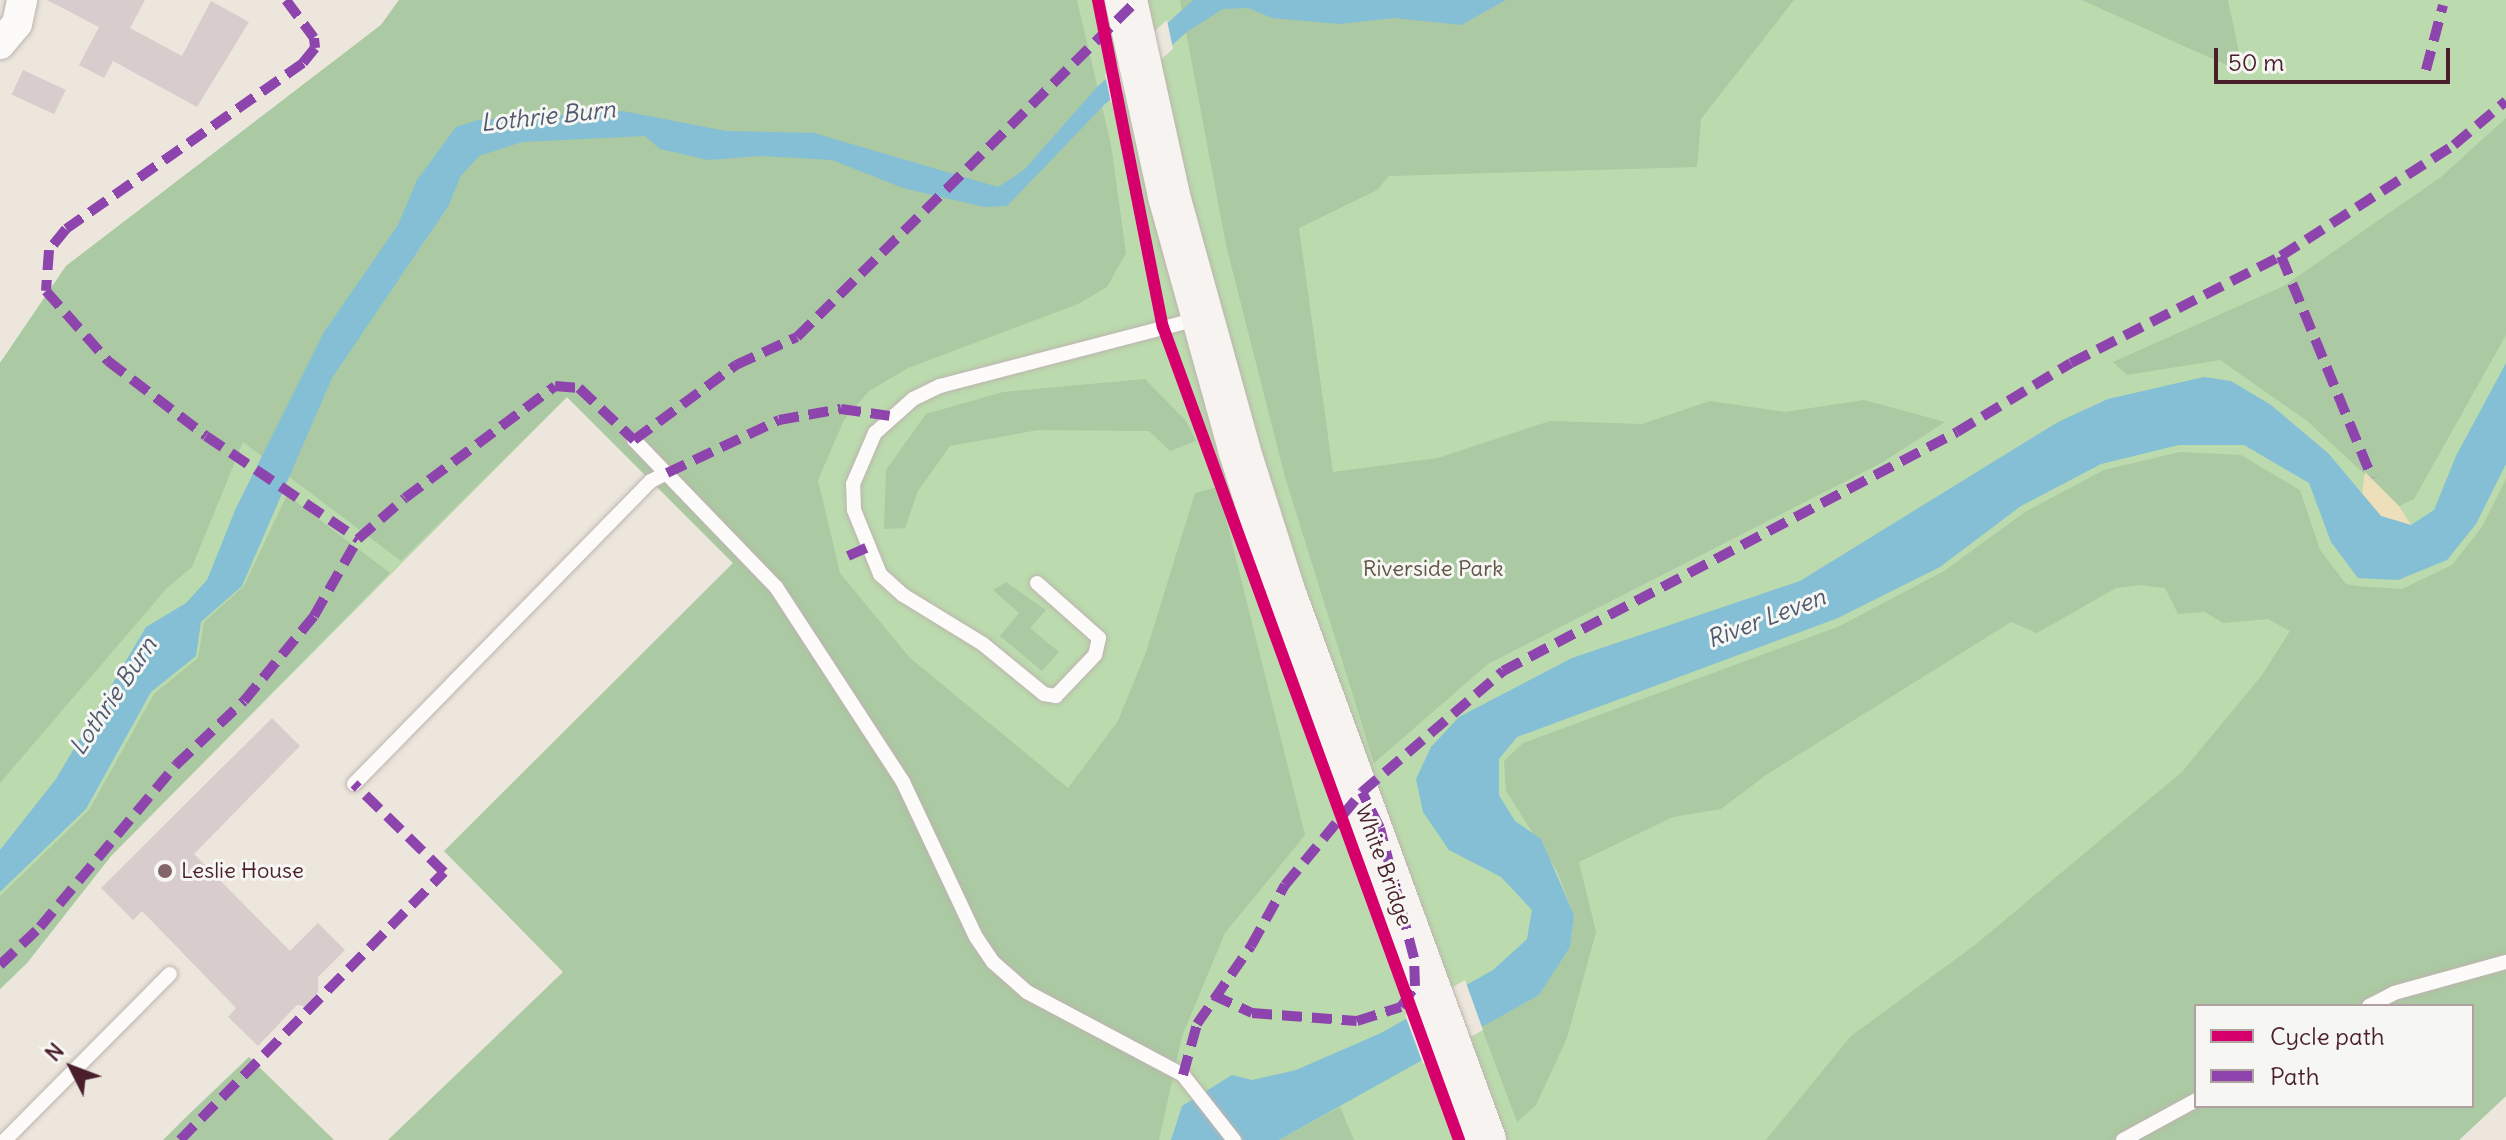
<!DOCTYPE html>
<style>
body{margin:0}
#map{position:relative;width:2506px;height:1140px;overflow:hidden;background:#ece6dc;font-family:Delius,sans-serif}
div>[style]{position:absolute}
.green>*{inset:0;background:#bbdaad}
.forest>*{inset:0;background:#abc9a2}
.sand>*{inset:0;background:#eddfba}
.water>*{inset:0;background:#84bfd6}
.pier>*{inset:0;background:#ece6dc}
.building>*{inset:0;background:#d9cccc;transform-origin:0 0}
.roads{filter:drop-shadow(0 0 2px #bcb4af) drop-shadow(0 0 2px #bcb4af)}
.service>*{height:14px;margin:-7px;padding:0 7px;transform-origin:7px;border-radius:7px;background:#fcfbfa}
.minor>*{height:30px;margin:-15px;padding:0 15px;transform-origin:15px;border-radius:15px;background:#fcfbfa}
.secondary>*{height:42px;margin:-21px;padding:0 21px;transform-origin:21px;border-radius:21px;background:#f6f3f0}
.quiet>*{height:10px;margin-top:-5px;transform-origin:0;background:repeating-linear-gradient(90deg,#8e44ad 0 20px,transparent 0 30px)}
.cycleway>*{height:12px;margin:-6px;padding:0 6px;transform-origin:6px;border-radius:6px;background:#d6006c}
.dots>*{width:22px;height:22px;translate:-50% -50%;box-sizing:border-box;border:4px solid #f6f6f2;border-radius:50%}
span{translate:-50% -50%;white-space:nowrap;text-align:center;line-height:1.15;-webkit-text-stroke:6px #f6f6f2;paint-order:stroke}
.park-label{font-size:22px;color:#605446}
.street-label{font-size:22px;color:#4a1f2b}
.poi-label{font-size:22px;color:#4a1f2b}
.left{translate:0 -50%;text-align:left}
.water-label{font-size:24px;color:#4f586f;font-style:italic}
.legend{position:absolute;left:2194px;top:1004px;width:280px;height:104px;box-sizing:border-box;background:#f6f6f2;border:2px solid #b1a0a2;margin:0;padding:10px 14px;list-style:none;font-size:24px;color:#4a1f2b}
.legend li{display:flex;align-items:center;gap:16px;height:40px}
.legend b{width:40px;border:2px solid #b1a0a2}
.north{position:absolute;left:32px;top:1028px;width:80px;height:80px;-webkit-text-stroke:6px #f6f6f2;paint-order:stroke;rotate:312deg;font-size:22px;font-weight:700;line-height:32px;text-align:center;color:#4a1f2b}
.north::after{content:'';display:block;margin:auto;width:28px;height:36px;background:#4a1f2b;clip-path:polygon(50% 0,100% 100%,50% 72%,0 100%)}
.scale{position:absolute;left:2214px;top:48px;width:236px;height:36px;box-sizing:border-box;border:4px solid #4a1f2b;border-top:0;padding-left:10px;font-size:24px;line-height:28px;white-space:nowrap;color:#4a1f2b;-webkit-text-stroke:6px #f6f6f2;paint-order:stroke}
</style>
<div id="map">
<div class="green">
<div style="clip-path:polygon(evenodd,399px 0,2506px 0,2506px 1096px,2459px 1140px,659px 1140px,733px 563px,567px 397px,111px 856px,27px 963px,0 989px,0 363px,66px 266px,381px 25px,399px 0,2196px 1006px,2472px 1006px,2472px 1106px,2196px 1106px,2196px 1006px)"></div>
</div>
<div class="forest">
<div style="clip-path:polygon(399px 0,1077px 0,1111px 145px,1126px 253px,1107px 287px,1078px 304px,908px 368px,869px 391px,844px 420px,818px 480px,840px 573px,910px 658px,1068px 788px,1118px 721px,1146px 652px,1195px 493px,1218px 487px,1305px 835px,1225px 933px,1182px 1036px,1159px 1140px,388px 1140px,563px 972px,444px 851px,733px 563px,567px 397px,401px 561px,243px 442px,192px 567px,167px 588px,0 783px,0 363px,66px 266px,381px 25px)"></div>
<div style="clip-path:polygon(1180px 0,1794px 0,1701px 119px,1697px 167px,1389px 176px,1377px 190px,1299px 228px,1333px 472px,1438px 458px,1550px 421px,1642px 424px,1710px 401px,1785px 412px,1864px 400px,1945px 422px,1883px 462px,1488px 664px,1374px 763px,1285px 477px,1226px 245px)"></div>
<div style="clip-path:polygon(2082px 0,2228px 0,2243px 72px,2188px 48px)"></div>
<div style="clip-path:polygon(2506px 118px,2506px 335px,2414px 499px,2399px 506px,2306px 420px,2220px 360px,2127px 375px,2113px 362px,2284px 286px,2441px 177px)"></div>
<div style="clip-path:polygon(1145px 379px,1186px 421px,1196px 441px,1170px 451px,1149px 431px,1038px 430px,950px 446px,918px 491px,905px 528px,884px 529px,886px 470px,926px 414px,1003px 392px)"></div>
<div style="clip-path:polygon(evenodd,2180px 452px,2241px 455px,2300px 490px,2320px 550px,2346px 584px,2357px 586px,2402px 589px,2452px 565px,2482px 527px,2506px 479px,2506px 1096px,2459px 1140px,1766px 1140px,1851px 1036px,1975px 945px,2182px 772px,2262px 675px,2290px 631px,2268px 619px,2223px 623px,2205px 612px,2178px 614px,2165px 588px,2141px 585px,2116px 588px,2037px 633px,2011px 622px,1766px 775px,1721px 809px,1673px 817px,1579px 862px,1596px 932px,1567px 1038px,1536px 1105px,1517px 1122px,1481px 1026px,1539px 995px,1570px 947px,1574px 915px,1557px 871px,1506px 791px,1504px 761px,1523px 743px,1840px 626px,1944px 571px,2025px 512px,2104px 470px,2180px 452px,2196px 1006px,2472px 1006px,2472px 1106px,2196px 1106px,2196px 1006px)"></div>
<div style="clip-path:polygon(287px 495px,390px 573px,111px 856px,27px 963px,0 989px,0 896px,89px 810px,154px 694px,198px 658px,204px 622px,244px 586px)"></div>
<div style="clip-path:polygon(1006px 582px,1046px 610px,1030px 628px,1059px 652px,1042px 671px,1000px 636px,1019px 613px,993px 590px)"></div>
<div style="clip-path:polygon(249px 1057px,334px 1140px,163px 1140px,184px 1119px)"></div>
<div style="clip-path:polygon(1340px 1107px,1354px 1140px,1279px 1140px)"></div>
</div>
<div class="sand">
<div style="clip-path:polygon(2365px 472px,2399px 506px,2411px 525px,2381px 516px,2362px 494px)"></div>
</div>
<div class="water">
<div style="clip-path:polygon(1193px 0,1506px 0,1461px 25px,1394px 18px,1340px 24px,1272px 18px,1248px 8px,1223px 9px,1188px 31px,1104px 105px,1007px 206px,984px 207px,903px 188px,832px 160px,760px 156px,708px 160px,660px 149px,645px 136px,522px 142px,479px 156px,460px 177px,449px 205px,332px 378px,242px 586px,201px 622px,196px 656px,151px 692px,86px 809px,0 892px,0 850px,56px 779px,146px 627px,186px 603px,207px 580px,236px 508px,324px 332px,398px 225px,417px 180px,456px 127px,478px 120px,623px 111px,726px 131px,814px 133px,998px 187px,1024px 170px,1097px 87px)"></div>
<div style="clip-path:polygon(2506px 363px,2506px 464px,2476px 524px,2447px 560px,2398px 580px,2358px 578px,2331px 542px,2309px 483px,2244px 445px,2179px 445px,2101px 464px,2021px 506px,1940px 567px,1838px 618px,1517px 737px,1499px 759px,1499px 795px,1515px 821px,1541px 839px,1574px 915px,1570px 947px,1539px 995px,1279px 1140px,1171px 1140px,1182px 1106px,1232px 1075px,1252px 1080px,1296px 1070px,1381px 1033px,1493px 970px,1527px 939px,1532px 910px,1501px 877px,1449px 850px,1423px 812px,1416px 779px,1431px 747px,1459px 717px,1572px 658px,1800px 581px,2058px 422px,2108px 399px,2204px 377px,2231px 381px,2271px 405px,2328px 453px,2381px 516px,2411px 525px,2434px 510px,2456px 456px)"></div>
</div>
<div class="pier">
<div style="clip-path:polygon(1167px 20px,1173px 49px,1111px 103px,1105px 74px)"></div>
<div style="clip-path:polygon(1465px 980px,1483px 1030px,1423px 1064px,1405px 1015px)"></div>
</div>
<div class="building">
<div style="clip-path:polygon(47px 0,145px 0,130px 28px,182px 56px,211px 1px,249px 22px,197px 107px,113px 61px,104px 78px,79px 65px,99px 27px)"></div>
<div style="left:23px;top:70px;width:47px;height:27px;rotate:25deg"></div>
<div style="clip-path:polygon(272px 718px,300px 746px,194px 854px,290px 951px,318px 923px,345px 950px,318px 977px,318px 992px,305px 1006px,297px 1005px,258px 1046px,228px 1017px,236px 1008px,142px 911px,133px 920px,101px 888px)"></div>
</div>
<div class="roads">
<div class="service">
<div style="left:634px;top:440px;width:204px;rotate:46deg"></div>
<div style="left:776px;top:587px;width:233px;rotate:56.9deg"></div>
<div style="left:903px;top:782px;width:171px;rotate:64.8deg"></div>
<div style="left:976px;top:937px;width:30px;rotate:56deg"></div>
<div style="left:993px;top:962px;width:45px;rotate:41.4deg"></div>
<div style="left:1027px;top:992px;width:177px;rotate:28deg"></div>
<div style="left:1183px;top:1075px;width:83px;rotate:51.9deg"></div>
<div style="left:1037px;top:583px;width:83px;rotate:41.6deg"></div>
<div style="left:1099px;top:638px;width:17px;rotate:103deg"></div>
<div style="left:1095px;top:655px;width:57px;rotate:133.6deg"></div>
<div style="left:1056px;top:696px;width:12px;rotate:-171deg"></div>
<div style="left:1044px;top:694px;width:79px;rotate:-140.7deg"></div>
<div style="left:983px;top:644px;width:94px;rotate:-148.5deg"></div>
<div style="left:903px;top:595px;width:31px;rotate:-138deg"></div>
<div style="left:880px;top:574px;width:69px;rotate:-112.1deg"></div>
<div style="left:854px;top:510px;width:26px;rotate:-92deg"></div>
<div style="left:853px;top:484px;width:56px;rotate:-66.7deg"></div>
<div style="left:875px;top:433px;width:51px;rotate:-41.8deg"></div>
<div style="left:913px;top:399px;width:30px;rotate:-26deg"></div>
<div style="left:940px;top:386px;width:270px;rotate:-14.6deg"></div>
<div style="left:354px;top:784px;width:424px;rotate:-45.6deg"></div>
<div style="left:651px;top:481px;width:18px;rotate:-27deg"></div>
<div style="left:2369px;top:1006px;width:28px;rotate:-27deg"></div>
<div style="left:2394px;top:993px;width:116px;rotate:-15.5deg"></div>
<div style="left:5px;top:1140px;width:234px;rotate:-45.2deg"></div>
<div style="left:2123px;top:1140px;width:83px;rotate:-28.7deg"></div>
</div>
<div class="minor">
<div style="left:0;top:44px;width:26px;rotate:-50deg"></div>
<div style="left:17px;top:24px;width:25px;rotate:-78deg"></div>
</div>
<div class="secondary">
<div style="left:1126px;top:0;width:201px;rotate:77.6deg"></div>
<div style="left:1169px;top:196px;width:263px;rotate:74.5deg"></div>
<div style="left:1239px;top:449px;width:149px;rotate:72.4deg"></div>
<div style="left:1284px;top:591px;width:585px;rotate:69.89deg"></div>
</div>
</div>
<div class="quiet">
<div style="left:286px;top:0;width:47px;rotate:53.6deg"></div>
<div style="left:314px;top:38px;width:10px;rotate:84deg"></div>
<div style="left:315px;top:48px;width:19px;rotate:129deg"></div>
<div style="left:303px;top:63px;width:289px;rotate:145deg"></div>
<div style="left:66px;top:229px;width:27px;rotate:129deg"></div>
<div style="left:49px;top:250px;width:41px;rotate:94.2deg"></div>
<div style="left:46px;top:291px;width:94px;rotate:48.5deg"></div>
<div style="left:108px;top:361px;width:123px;rotate:37.4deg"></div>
<div style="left:206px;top:436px;width:184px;rotate:34.1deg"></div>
<div style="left:2426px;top:70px;width:67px;rotate:-75.3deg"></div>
<div style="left:2281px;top:256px;width:240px;rotate:67.7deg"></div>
<div style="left:667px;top:473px;width:124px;rotate:-25.3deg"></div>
<div style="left:779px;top:420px;width:63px;rotate:-10.1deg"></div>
<div style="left:841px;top:409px;width:49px;rotate:8.1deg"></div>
<div style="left:848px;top:556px;width:20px;rotate:-24deg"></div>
<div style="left:0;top:965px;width:55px;rotate:-43.5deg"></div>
<div style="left:40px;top:927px;width:212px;rotate:-50deg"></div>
<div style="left:176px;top:765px;width:93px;rotate:-43.3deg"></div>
<div style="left:244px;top:701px;width:110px;rotate:-50.5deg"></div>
<div style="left:314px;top:616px;width:89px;rotate:-60.3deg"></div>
<div style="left:358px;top:539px;width:62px;rotate:-41.1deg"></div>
<div style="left:405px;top:498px;width:187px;rotate:-36.7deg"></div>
<div style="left:555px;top:386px;width:24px;rotate:5deg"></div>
<div style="left:579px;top:388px;width:76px;rotate:43.4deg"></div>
<div style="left:634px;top:440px;width:127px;rotate:-36.3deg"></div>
<div style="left:736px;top:365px;width:67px;rotate:-24.7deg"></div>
<div style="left:797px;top:337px;width:479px;rotate:-44.7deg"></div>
<div style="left:1213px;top:995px;width:43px;rotate:24.8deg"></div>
<div style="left:1252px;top:1013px;width:105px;rotate:4.4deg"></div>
<div style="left:1357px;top:1021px;width:46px;rotate:-17.7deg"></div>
<div style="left:1401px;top:1007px;width:25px;rotate:-56deg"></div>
<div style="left:1415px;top:986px;width:28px;rotate:-92deg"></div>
<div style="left:1414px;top:958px;width:134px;rotate:-104.7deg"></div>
<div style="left:1380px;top:828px;width:40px;rotate:-116.6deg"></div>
<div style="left:1183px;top:1075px;width:53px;rotate:-74.6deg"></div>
<div style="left:1197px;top:1024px;width:95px;rotate:-55.3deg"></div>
<div style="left:1251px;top:946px;width:70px;rotate:-60.9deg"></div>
<div style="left:1285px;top:885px;width:121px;rotate:-50.4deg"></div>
<div style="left:1362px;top:792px;width:186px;rotate:-40.6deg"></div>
<div style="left:1503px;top:671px;width:513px;rotate:-27.76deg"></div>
<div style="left:1957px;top:432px;width:133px;rotate:-31.2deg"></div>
<div style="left:2071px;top:363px;width:236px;rotate:-27deg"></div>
<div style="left:2281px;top:256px;width:206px;rotate:-32.7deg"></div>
<div style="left:2454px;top:145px;width:68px;rotate:-40.2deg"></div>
<div style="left:180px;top:1140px;width:376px;rotate:-45.4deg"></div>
<div style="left:444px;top:872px;width:126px;rotate:-135.6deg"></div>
</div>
<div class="cycleway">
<div style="left:1098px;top:0;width:333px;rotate:78.8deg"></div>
<div style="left:1163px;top:327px;width:865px;rotate:69.99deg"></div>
</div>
<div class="dots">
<div style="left:165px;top:871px;background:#836569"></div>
</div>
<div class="park-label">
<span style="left:1433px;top:569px">Riverside Park</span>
</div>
<div class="street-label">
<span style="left:1384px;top:865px;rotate:70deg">White Bridge</span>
</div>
<div class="poi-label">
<span class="left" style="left:181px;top:871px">Leslie House</span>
</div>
<div class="water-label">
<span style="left:548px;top:116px;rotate:-6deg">Lothrie Burn</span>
<span style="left:1766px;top:618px;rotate:-21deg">River Leven</span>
<span style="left:113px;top:696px;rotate:-56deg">Lothrie Burn</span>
</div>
<ul class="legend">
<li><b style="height:10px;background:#d6006c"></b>Cycle path</li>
<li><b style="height:10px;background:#8e44ad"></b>Path</li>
</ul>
<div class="north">N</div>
<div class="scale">50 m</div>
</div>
